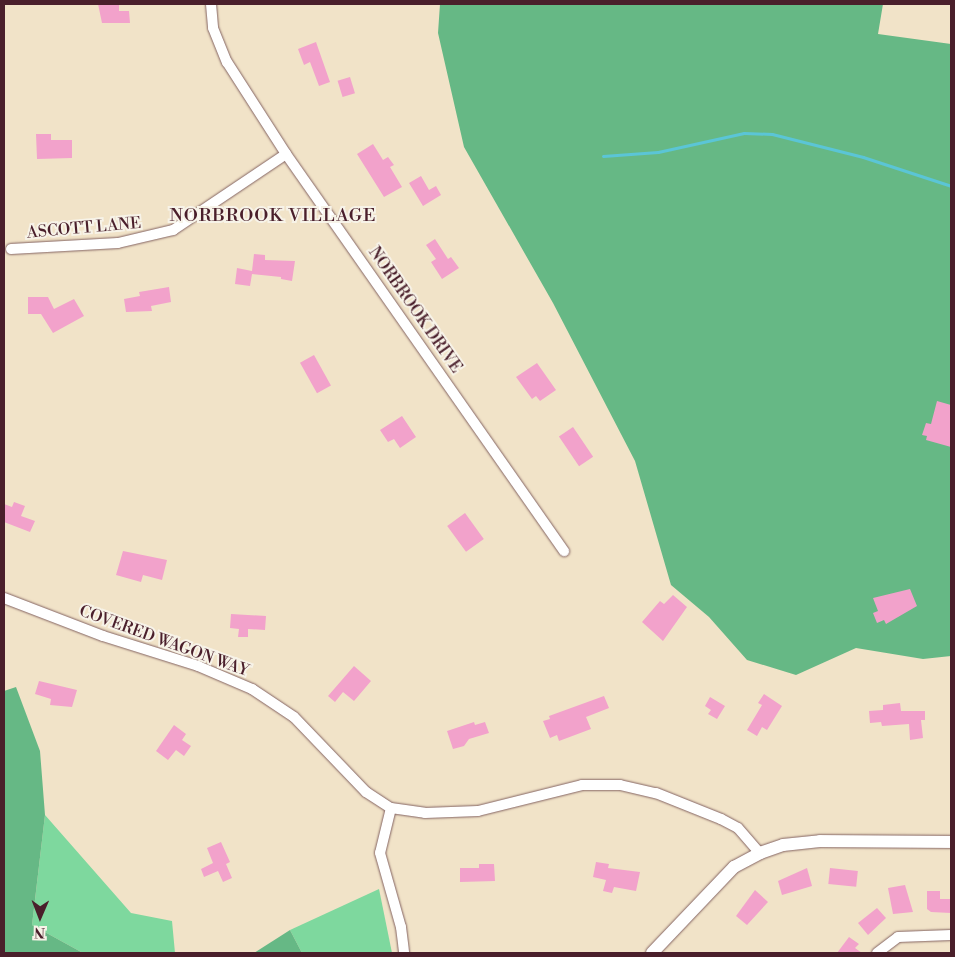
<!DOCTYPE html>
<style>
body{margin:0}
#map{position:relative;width:955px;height:957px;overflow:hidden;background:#f1e3c8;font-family:"Libre Bodoni",serif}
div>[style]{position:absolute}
.green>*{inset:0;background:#7ed89e}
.forest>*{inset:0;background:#66b885}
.stream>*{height:3px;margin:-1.5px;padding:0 1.5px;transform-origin:1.5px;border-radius:1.5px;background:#5bc5d6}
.building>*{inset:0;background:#f2a2cb;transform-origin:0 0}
.roads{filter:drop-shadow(0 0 1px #846462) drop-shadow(0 0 1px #846462)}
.minor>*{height:10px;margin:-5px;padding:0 5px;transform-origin:5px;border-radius:5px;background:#fff}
.tertiary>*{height:12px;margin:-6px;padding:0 6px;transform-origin:6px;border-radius:6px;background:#fff}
span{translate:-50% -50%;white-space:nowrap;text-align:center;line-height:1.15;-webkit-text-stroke:4px #f7f3e8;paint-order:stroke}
.street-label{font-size:16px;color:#4a1f2b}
.neighbourhood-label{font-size:18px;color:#4a1f2b;letter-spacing:1px}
.frame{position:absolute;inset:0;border:5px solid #4a1f2b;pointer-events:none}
.north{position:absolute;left:15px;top:892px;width:50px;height:50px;-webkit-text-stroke:4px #f7f3e8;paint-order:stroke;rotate:181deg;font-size:14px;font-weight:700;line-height:20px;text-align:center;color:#4a1f2b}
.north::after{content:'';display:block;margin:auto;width:18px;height:22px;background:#4a1f2b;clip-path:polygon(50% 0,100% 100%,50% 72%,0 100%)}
</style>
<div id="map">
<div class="green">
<div style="clip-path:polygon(45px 815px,131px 913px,172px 921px,175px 953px,83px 953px,32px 925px)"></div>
<div style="clip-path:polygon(379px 889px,392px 953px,302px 953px,290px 930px)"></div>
</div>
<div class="forest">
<div style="clip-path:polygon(440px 4px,883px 4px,878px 34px,951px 44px,951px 656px,923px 659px,856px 648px,796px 675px,747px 660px,709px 617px,671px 585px,635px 461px,553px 303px,464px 147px,438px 33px)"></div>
<div style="clip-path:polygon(16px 687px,40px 751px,45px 815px,32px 925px,83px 953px,4px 953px,4px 691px)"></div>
<div style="clip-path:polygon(290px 930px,302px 953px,254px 953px)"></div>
</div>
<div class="stream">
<div style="left:603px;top:156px;width:55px;rotate:-4.2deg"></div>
<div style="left:658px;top:152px;width:88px;rotate:-12.5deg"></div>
<div style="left:744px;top:133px;width:28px;rotate:2deg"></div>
<div style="left:772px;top:134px;width:94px;rotate:14.2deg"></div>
<div style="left:863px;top:157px;width:93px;rotate:18.2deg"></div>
</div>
<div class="building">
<div style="clip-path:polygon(98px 4px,119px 4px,119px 11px,129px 11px,130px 23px,102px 23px)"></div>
<div style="clip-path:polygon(316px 42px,330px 82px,319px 86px,310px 62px,304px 65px,298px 49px)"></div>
<div style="left:350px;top:77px;width:17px;height:13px;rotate:73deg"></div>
<div style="clip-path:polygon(36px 134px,51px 134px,51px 140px,72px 140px,72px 158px,37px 159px)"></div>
<div style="clip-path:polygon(373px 144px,383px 160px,388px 157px,394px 165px,390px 167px,402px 187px,384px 197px,357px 154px)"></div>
<div style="clip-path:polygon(421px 176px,429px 190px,436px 186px,441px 195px,423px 206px,409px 183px)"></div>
<div style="clip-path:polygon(435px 239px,448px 259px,451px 257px,459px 268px,442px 279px,431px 262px,436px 259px,426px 245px)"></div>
<div style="clip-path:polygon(254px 254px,265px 255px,265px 260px,295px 261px,292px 281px,281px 279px,281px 277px,252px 274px,250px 286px,235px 284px,237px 268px,252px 271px)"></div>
<div style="clip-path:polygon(169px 287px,171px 302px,151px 306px,152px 311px,126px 312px,124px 299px,140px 296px,139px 292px)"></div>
<div style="clip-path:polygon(28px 297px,48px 297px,54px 309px,74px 299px,84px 316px,53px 333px,41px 314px,28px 314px)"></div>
<div style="left:314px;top:355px;width:35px;height:16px;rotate:61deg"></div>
<div style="clip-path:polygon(537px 363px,556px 390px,540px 401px,536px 396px,532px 399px,516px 377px)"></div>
<div style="clip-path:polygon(937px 401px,951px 405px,951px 447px,926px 440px,927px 436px,922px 435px,926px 423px,931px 424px)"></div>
<div style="clip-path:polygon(402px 416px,416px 437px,400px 448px,394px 439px,388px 442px,380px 430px)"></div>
<div style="left:573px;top:427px;width:36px;height:17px;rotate:56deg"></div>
<div style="clip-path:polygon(14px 502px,25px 506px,21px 516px,35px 521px,30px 532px,4px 522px,4px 504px,12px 507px)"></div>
<div style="left:465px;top:513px;width:32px;height:22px;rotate:54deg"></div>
<div style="clip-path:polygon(123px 551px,167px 560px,162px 580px,143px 575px,141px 582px,116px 575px)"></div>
<div style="clip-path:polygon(910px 589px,917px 606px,886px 624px,884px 620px,877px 623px,873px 613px,878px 611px,873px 598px)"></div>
<div style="clip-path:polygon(673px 595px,687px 607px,663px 641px,642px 622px,660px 601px,664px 604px)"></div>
<div style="clip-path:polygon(231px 614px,266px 616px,265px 630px,248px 629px,248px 637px,238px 637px,239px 629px,230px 628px)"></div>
<div style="clip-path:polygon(354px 666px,371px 681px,354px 701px,343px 692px,335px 702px,328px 696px)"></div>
<div style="clip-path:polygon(39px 681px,77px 690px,72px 707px,50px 705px,51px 699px,35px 694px)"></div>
<div style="clip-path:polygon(764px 694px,782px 706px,767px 730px,762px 727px,757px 736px,747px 730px,762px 705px,758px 703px)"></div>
<div style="clip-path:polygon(604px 696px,609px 708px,586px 717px,591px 729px,559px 741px,557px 735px,550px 738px,543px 721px,550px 719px,549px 716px)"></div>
<div style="clip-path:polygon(710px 697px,725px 706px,717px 719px,708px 714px,711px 710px,705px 706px)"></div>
<div style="clip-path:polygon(900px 703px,901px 711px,925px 711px,925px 720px,921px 720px,923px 738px,910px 740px,909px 724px,882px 726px,881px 722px,870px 723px,869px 711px,883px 710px,883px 705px)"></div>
<div style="clip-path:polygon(474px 722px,475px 725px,485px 722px,489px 733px,469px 739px,464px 746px,453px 749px,447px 731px)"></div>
<div style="clip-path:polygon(174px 725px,186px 734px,182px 740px,191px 746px,184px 756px,176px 750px,168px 760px,156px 751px)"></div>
<div style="clip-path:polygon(221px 842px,230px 862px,226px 864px,232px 878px,223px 882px,218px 871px,204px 877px,201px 869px,213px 863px,207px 848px)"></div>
<div style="clip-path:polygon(596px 862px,609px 864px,608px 868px,640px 872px,636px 891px,614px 887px,612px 893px,603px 891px,606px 880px,593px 877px)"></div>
<div style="clip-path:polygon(479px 864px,494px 864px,495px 881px,460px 882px,460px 868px,479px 868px)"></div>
<div style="clip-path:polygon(807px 868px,812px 886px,782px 895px,778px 881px)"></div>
<div style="left:830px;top:868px;width:28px;height:16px;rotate:6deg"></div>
<div style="clip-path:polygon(905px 885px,913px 912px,893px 914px,888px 888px)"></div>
<div style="clip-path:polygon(755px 890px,768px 902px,747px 925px,736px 916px)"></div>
<div style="clip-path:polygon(927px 891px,940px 891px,940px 899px,951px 899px,951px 913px,931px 912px,927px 909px)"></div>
<div style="clip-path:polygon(877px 908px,886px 918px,868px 935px,858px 923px)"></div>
<div style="clip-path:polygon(849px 937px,859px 944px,855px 948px,862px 953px,837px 953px)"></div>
</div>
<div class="roads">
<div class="minor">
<div style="left:211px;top:4px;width:24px;rotate:85deg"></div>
<div style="left:213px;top:28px;width:37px;rotate:68deg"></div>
<div style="left:227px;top:62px;width:109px;rotate:57.3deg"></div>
<div style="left:286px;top:154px;width:485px;rotate:55deg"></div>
<div style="left:11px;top:249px;width:107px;rotate:-3.2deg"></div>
<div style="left:118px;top:243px;width:57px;rotate:-13.3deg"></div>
<div style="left:173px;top:230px;width:136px;rotate:-33.9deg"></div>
<div style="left:4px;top:598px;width:106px;rotate:21deg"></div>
<div style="left:103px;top:636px;width:100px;rotate:17.5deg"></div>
<div style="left:198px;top:666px;width:59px;rotate:23.1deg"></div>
<div style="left:252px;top:689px;width:50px;rotate:33.7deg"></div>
<div style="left:294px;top:717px;width:104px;rotate:46.2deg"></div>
<div style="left:366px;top:792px;width:30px;rotate:33deg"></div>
<div style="left:391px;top:808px;width:34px;rotate:8deg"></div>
<div style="left:425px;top:813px;width:53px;rotate:-2.2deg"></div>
<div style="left:478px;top:811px;width:107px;rotate:-14deg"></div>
<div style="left:582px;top:785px;width:38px"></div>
<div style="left:620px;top:785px;width:37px;rotate:13deg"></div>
<div style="left:656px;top:793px;width:70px;rotate:21.8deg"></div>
<div style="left:721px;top:819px;width:19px;rotate:28deg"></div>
<div style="left:738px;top:828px;width:33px;rotate:49deg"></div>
<div style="left:391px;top:808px;width:46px;rotate:103.7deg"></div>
<div style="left:380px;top:853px;width:77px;rotate:74.2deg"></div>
<div style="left:401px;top:927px;width:26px;rotate:83deg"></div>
<div style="left:877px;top:953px;width:26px;rotate:-37deg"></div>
<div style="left:898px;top:937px;width:53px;rotate:-2.2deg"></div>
</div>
<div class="tertiary">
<div style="left:652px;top:953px;width:119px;rotate:-46.4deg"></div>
<div style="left:734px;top:867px;width:30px;rotate:-28deg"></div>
<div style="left:760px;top:853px;width:24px;rotate:-19deg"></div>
<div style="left:783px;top:845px;width:37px;rotate:-6deg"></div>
<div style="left:820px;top:841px;width:131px;rotate:0.4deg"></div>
</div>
</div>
<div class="street-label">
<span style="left:84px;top:228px;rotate:-5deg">ASCOTT LANE</span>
<span style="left:415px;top:310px;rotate:55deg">NORBROOK DRIVE</span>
<span style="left:164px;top:641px;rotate:20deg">COVERED WAGON WAY</span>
</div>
<div class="neighbourhood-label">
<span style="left:273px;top:216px">NORBROOK VILLAGE</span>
</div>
<div class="frame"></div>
<div class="north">N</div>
</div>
